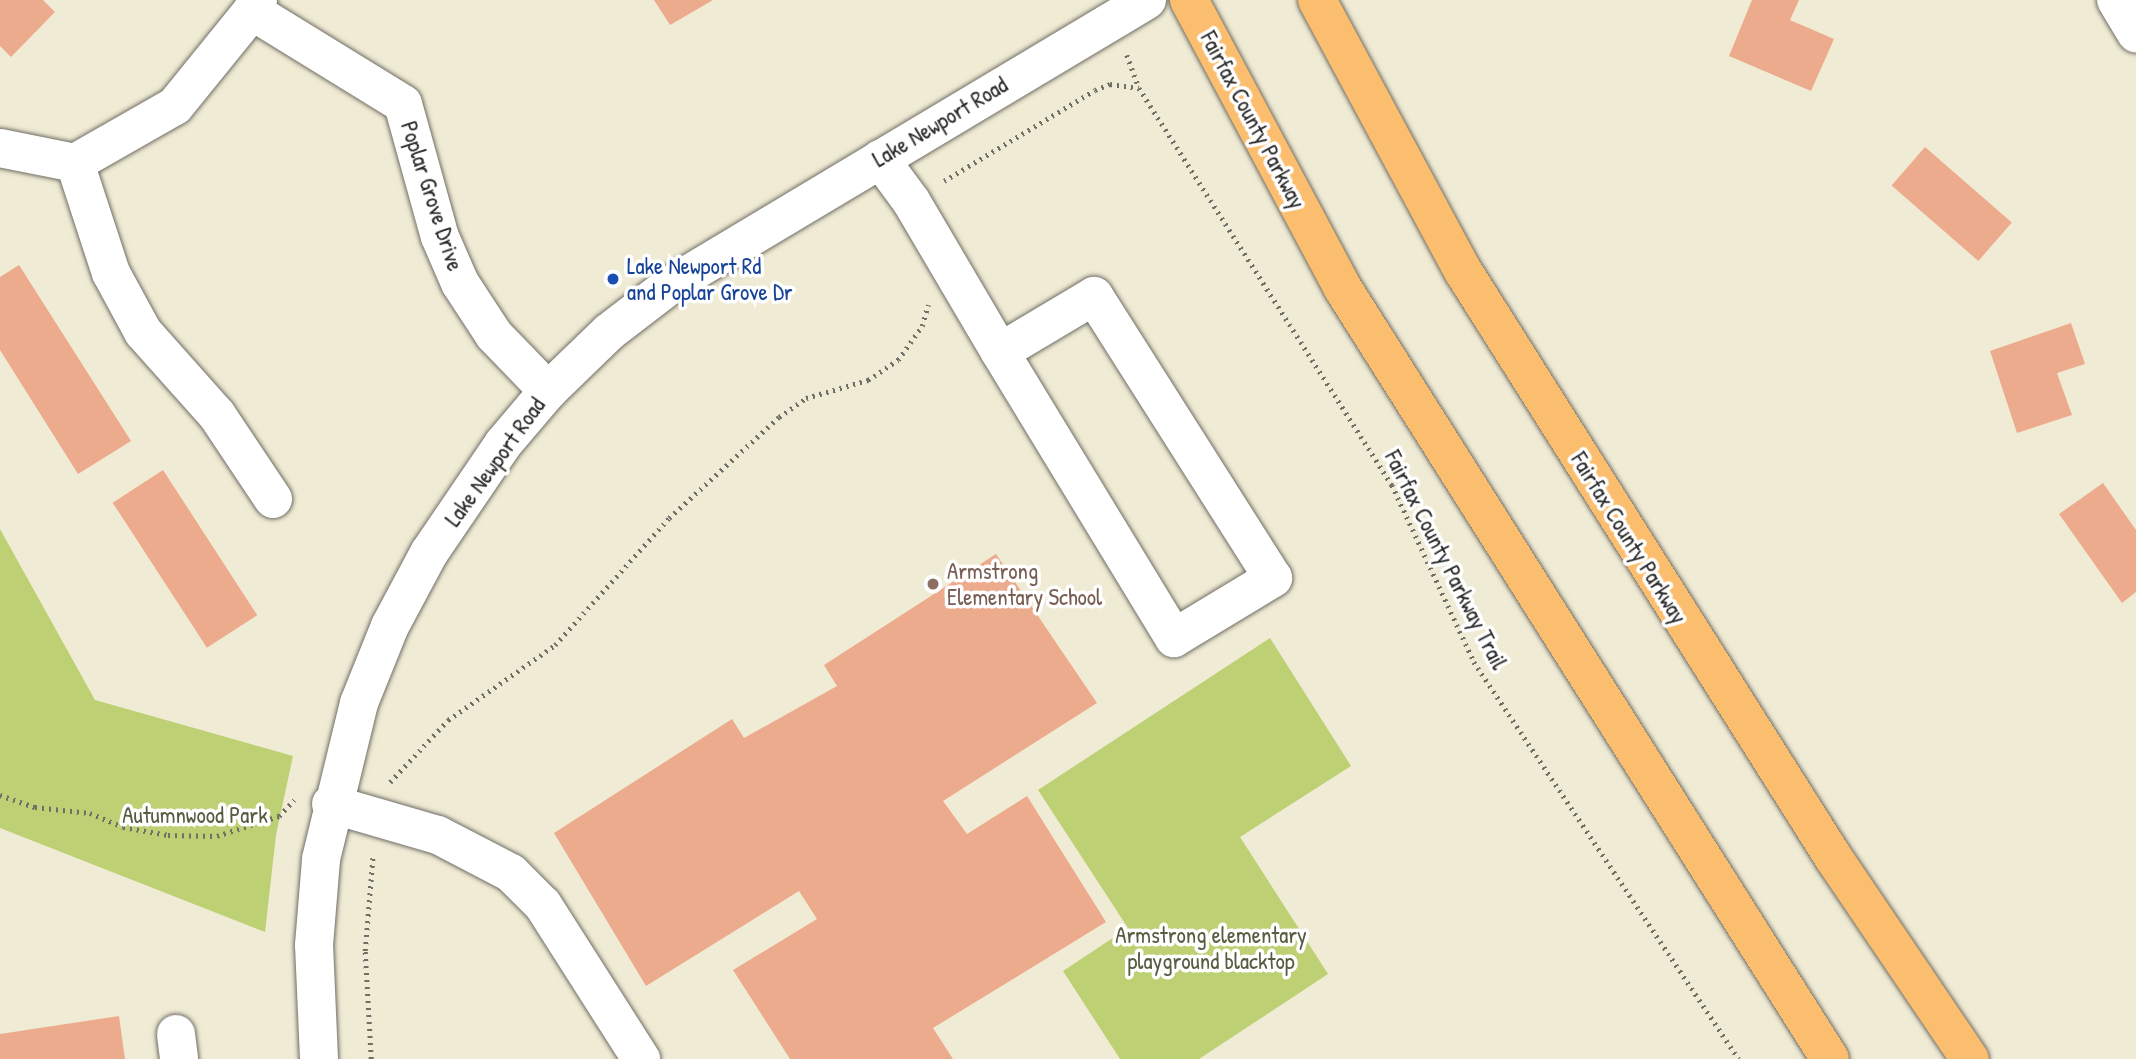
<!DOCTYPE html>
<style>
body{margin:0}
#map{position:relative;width:2136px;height:1059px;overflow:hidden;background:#f0ebd4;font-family:"Patrick Hand",sans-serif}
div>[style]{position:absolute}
.green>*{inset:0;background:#bdd073}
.building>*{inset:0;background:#edab8d;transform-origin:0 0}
.path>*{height:4.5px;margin-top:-2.25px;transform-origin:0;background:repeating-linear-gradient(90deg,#706e66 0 2px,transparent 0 7px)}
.roads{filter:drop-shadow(0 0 2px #706e66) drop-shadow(0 0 2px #706e66)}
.minor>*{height:38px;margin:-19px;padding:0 19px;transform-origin:19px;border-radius:19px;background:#fff}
.highway>*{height:38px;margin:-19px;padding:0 19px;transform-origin:19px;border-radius:19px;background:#fbbe6e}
.dots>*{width:19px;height:19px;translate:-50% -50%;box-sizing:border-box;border:4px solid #fff;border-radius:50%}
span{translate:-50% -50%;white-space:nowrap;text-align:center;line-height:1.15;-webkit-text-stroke:7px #fff;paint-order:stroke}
.street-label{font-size:23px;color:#2b2b2b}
.transit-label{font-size:23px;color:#164399}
.left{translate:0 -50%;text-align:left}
.education-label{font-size:23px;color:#785e54}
.park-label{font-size:23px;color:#575d41}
</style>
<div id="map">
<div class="green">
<div style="clip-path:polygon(0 529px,95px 700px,293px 756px,276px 835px,265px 932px,0 828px)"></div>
<div style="clip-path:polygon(1270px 638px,1351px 766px,1240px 837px,1328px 974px,1199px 1059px,1120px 1059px,1063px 971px,1128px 928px,1038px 790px)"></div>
</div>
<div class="building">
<div style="clip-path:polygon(0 0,43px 0,55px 12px,11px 57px,0 46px)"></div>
<div style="clip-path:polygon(654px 0,713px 0,670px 25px)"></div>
<div style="clip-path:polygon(1752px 0,1799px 0,1790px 20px,1834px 39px,1811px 91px,1729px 56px)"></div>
<div style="left:1925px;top:147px;width:115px;height:51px;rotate:41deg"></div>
<div style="clip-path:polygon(19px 265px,131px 441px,78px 474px,0 350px,0 277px)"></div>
<div style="clip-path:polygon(2071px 323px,2085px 364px,2057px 373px,2072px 415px,2017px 433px,1990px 351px)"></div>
<div style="left:163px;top:470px;width:173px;height:60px;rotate:57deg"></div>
<div style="clip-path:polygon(2103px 483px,2136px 530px,2136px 592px,2122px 603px,2059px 514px)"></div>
<div style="clip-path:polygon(996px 554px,1097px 703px,943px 801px,967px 834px,1027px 796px,1106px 922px,933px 1028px,953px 1059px,790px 1059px,733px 970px,817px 919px,799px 891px,646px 986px,554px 833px,732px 719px,744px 738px,837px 686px,824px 665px)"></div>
<div style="clip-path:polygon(119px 1016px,125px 1059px,0 1059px,0 1034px)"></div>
</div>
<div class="path">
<div style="left:1127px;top:55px;width:35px;rotate:70deg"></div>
<div style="left:1139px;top:88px;width:471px;rotate:57.5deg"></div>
<div style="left:1392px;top:485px;width:195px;rotate:65.1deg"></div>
<div style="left:1474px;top:662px;width:477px;rotate:56.3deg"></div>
<div style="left:944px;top:181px;width:176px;rotate:-31.1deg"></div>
<div style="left:1095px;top:90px;width:16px;rotate:-22deg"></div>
<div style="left:1110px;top:84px;width:29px;rotate:8deg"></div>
<div style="left:390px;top:782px;width:85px;rotate:-46.9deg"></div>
<div style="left:448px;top:720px;width:131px;rotate:-35deg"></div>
<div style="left:555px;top:645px;width:171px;rotate:-48.1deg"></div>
<div style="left:669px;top:518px;width:149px;rotate:-42.6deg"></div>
<div style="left:779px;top:417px;width:33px;rotate:-35deg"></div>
<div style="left:806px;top:398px;width:65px;rotate:-16.2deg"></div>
<div style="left:868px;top:380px;width:36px;rotate:-34deg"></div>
<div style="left:898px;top:360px;width:42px;rotate:-54.8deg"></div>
<div style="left:922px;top:326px;width:22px;rotate:-74deg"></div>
<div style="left:0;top:795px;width:37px;rotate:19deg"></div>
<div style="left:35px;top:807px;width:55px;rotate:6.2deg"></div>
<div style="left:90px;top:813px;width:36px;rotate:23deg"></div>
<div style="left:123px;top:827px;width:46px;rotate:10.1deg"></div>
<div style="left:168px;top:835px;width:49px;rotate:1.2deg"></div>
<div style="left:217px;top:836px;width:65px;rotate:-17.9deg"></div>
<div style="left:279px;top:816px;width:22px;rotate:-47deg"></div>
<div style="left:371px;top:1059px;width:108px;rotate:-93.2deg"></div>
<div style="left:365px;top:951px;width:97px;rotate:-85.3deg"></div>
</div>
<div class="roads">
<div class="minor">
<div style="left:258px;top:0;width:13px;rotate:119deg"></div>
<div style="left:252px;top:11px;width:177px;rotate:31.6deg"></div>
<div style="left:403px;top:104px;width:138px;rotate:74.5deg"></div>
<div style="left:440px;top:237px;width:50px;rotate:66.5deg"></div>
<div style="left:460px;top:283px;width:62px;rotate:56.8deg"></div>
<div style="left:494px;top:335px;width:78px;rotate:46deg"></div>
<div style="left:2116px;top:0;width:39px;rotate:59deg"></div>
<div style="left:0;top:148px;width:76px;rotate:11.3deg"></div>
<div style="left:75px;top:163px;width:116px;rotate:71.9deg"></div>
<div style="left:111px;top:273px;width:67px;rotate:61.5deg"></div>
<div style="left:143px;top:332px;width:111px;rotate:48.3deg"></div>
<div style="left:217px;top:415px;width:101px;rotate:56.3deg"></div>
<div style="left:880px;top:159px;width:52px;rotate:53.6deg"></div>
<div style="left:911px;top:201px;width:175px;rotate:59.5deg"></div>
<div style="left:1000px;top:352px;width:335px;rotate:58.7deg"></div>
<div style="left:1174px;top:638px;width:116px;rotate:-31.2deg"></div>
<div style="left:1273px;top:578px;width:334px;rotate:-122.4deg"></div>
<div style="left:1094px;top:296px;width:109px;rotate:149.2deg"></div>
<div style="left:75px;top:163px;width:115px;rotate:-29.7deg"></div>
<div style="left:175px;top:106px;width:122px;rotate:-51deg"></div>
<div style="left:331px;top:804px;width:111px;rotate:16.2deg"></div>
<div style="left:438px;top:835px;width:82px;rotate:27.5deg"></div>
<div style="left:511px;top:873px;width:45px;rotate:45deg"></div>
<div style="left:543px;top:905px;width:183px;rotate:57.5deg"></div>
<div style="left:176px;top:1034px;width:25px;rotate:83deg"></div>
<div style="left:319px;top:1059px;width:114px;rotate:-92.5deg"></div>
<div style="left:314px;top:945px;width:86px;rotate:-85.3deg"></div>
<div style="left:321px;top:859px;width:161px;rotate:-76.3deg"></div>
<div style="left:359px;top:703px;width:83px;rotate:-68.1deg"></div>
<div style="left:390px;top:626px;width:83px;rotate:-61.9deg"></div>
<div style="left:429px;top:553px;width:132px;rotate:-55.8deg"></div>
<div style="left:503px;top:444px;width:70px;rotate:-49.7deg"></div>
<div style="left:548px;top:391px;width:85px;rotate:-44deg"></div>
<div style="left:609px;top:332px;width:76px;rotate:-37.5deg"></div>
<div style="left:669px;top:286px;width:557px;rotate:-30.89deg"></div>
</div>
<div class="highway">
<div style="left:1189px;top:0;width:325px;rotate:61.9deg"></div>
<div style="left:1342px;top:287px;width:913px;rotate:57.7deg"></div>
<div style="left:1317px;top:0;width:308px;rotate:61.7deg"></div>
<div style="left:1463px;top:271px;width:693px;rotate:57.73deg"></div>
<div style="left:1833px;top:857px;width:244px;rotate:55.9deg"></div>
</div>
</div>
<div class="dots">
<div style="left:613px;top:279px;background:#1a4fb4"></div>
<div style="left:933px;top:584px;background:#8d6e63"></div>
</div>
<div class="street-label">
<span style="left:1253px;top:120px;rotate:62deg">Fairfax County Parkway</span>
<span style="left:940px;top:122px;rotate:-31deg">Lake Newport Road</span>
<span style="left:432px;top:196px;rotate:72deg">Poplar Grove Drive</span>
<span style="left:495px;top:462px;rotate:-54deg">Lake Newport Road</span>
<span style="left:1629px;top:538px;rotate:58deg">Fairfax County Parkway</span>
<span style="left:1446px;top:560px;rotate:63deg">Fairfax County Parkway Trail</span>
</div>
<div class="transit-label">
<span class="left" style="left:627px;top:279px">Lake Newport Rd<br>and Poplar Grove Dr</span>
</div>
<div class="education-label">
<span class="left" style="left:947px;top:584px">Armstrong<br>Elementary School</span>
</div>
<div class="park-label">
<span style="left:195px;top:815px">Autumnwood Park</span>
<span style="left:1211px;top:948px">Armstrong elementary<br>playground blacktop</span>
</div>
</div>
